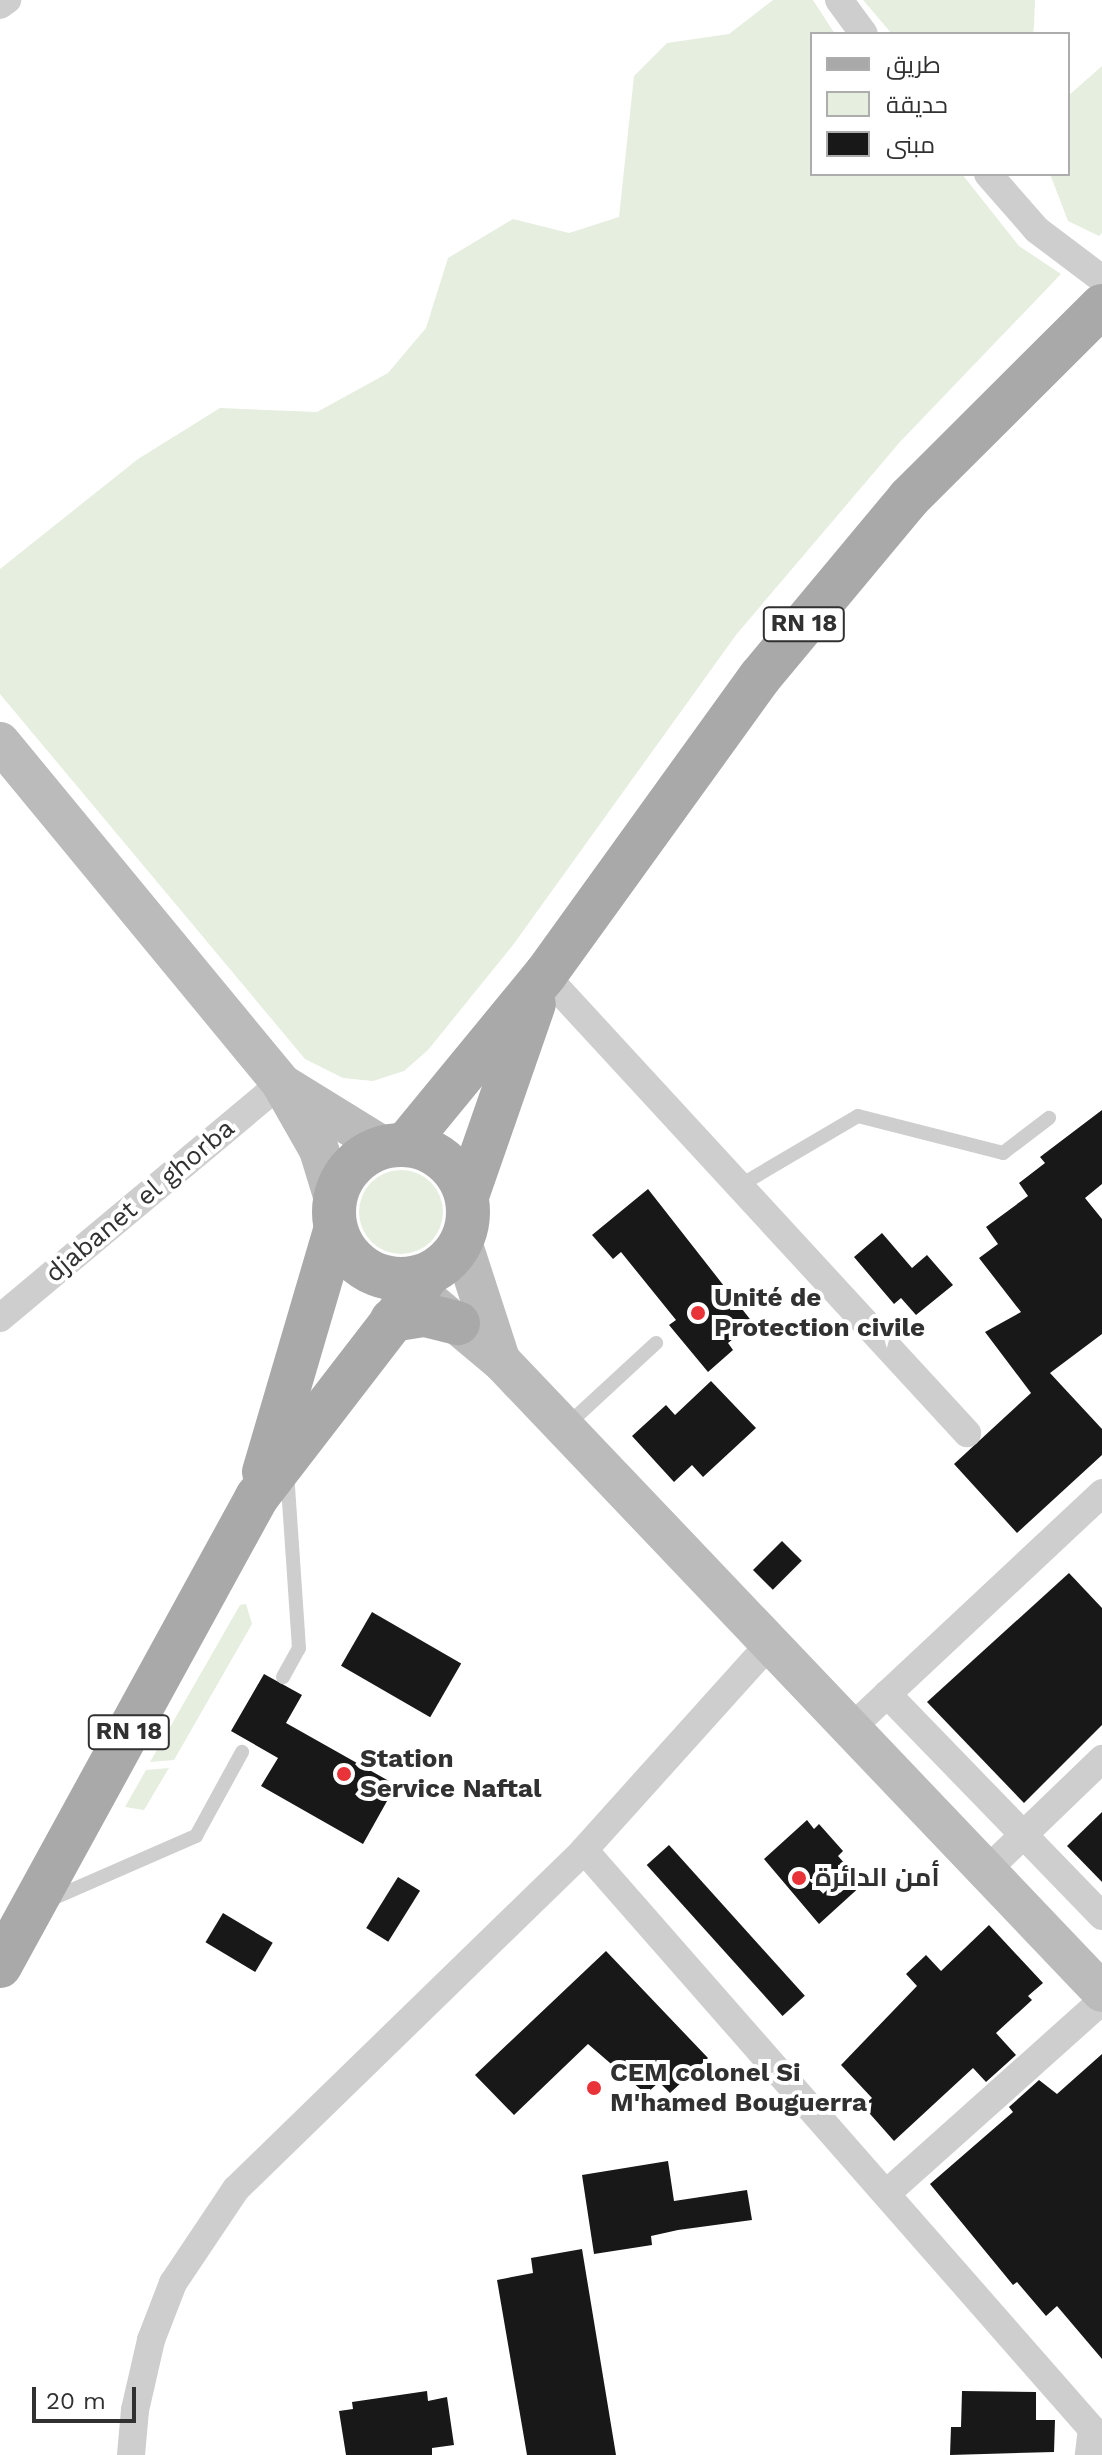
<!DOCTYPE html>
<meta charset="utf-8">
<style>
body{margin:0}
#map{position:relative;width:1102px;height:2455px;overflow:hidden;background:#fff;font-family:"Work Sans",Cairo,sans-serif}
div>[style]{position:absolute}
.green>*{inset:0;background:#e6eedf}
.round{border-radius:50%}
.building>*{inset:0;background:#181818;transform-origin:0 0}
.lane>*{height:14px;margin:-7px;padding:0 7px;transform-origin:7px;border-radius:7px;background:#cecece}
.street>*{height:28px;margin:-14px;padding:0 14px;transform-origin:14px;border-radius:14px;background:#cecece}
.secondary>*{height:40px;margin:-20px;padding:0 20px;transform-origin:20px;border-radius:20px;background:#bbb}
.primary>*{height:44px;margin:-22px;padding:0 22px;transform-origin:22px;border-radius:22px;background:#a9a9a9}
.primary>.ring{margin:-22px;padding:0;box-sizing:content-box;background:none;border:44px solid #a9a9a9;border-radius:50%}
.dots>*{width:22px;height:22px;translate:-50% -50%;box-sizing:border-box;border:4px solid #fff;border-radius:50%}
span{translate:-50% -50%;white-space:nowrap;text-align:center;line-height:1.15;-webkit-text-stroke:8px #fff;paint-order:stroke}
.shield-label span{padding:2px 6px;background:#fff;border:2px solid;border-radius:6px;-webkit-text-stroke-width:0}
.shield-label{font-size:24px;color:#313131;font-weight:700}
.street-label{font-size:26px;color:#313131}
.poi-label{font-size:26px;color:#313131;font-weight:700}
.left{translate:0 -50%;text-align:left}
.legend{position:absolute;left:810px;top:32px;width:260px;height:144px;box-sizing:border-box;background:#fff;border:2px solid #adadad;margin:0;padding:10px 14px;list-style:none;font-size:24px;color:#313131}
.legend li{display:flex;align-items:center;gap:16px;height:40px}
.legend b{width:40px;border:2px solid #adadad}
.scale{position:absolute;left:32px;top:2387px;width:104px;height:36px;box-sizing:border-box;border:4px solid #313131;border-top:0;padding-left:10px;font-size:24px;line-height:28px;white-space:nowrap;color:#313131;-webkit-text-stroke:6px #fff;paint-order:stroke}
</style>
<div id="map">
<div class="green">
<div style="clip-path:polygon(773px 0,813px 0,835px 34px,812px 34px,812px 174px,962px 174px,1019px 246px,1061px 274px,899px 443px,736px 635px,513px 945px,428px 1050px,404px 1071px,373px 1081px,343px 1078px,305px 1059px,0 694px,0 569px,138px 459px,220px 408px,317px 412px,388px 373px,426px 328px,448px 258px,513px 219px,569px 233px,619px 217px,634px 76px,667px 43px,729px 34px)"></div>
<div style="clip-path:polygon(863px 0,1035px 0,1034px 26px,1033px 34px,892px 34px)"></div>
<div style="clip-path:polygon(1102px 66px,1102px 233px,1099px 236px,1068px 221px,1050px 174px,1068px 174px,1068px 96px)"></div>
<div class="round" style="left:359px;top:1170px;width:84px;height:84px"></div>
<div style="clip-path:polygon(246px 1604px,252px 1624px,174px 1760px,150px 1762px,240px 1605px)"></div>
<div style="clip-path:polygon(169px 1768px,144px 1810px,125px 1807px,146px 1770px)"></div>
</div>
<div class="building">
<div style="clip-path:polygon(1102px 1110px,1102px 1184px,1085px 1198px,1102px 1219px,1102px 1334px,1050px 1373px,1102px 1429px,1102px 1455px,1017px 1533px,954px 1464px,1031px 1393px,985px 1332px,1021px 1312px,979px 1258px,998px 1244px,986px 1227px,1028px 1196px,1019px 1183px,1045px 1163px,1040px 1157px)"></div>
<div style="clip-path:polygon(648px 1189px,753px 1323px,728px 1343px,733px 1350px,708px 1372px,669px 1325px,676px 1320px,621px 1252px,613px 1259px,592px 1235px)"></div>
<div style="clip-path:polygon(882px 1233px,912px 1268px,927px 1255px,953px 1285px,916px 1315px,901px 1298px,894px 1304px,854px 1257px)"></div>
<div style="clip-path:polygon(711px 1381px,756px 1428px,703px 1477px,692px 1465px,674px 1482px,632px 1436px,666px 1405px,675px 1415px)"></div>
<div style="left:782px;top:1541px;width:28px;height:41px;rotate:45deg"></div>
<div style="clip-path:polygon(1069px 1573px,1102px 1608px,1102px 1725px,1024px 1803px,927px 1702px)"></div>
<div style="left:372px;top:1612px;width:103px;height:62px;rotate:30deg"></div>
<div style="clip-path:polygon(264px 1674px,302px 1695px,286px 1723px,396px 1785px,363px 1844px,261px 1786px,278px 1758px,231px 1731px)"></div>
<div style="clip-path:polygon(1102px 1812px,1102px 1882px,1067px 1846px)"></div>
<div style="clip-path:polygon(807px 1820px,814px 1829px,819px 1824px,843px 1851px,838px 1856px,863px 1884px,819px 1924px,764px 1859px)"></div>
<div style="left:669px;top:1845px;width:203px;height:30px;rotate:48deg"></div>
<div style="left:398px;top:1877px;width:26px;height:60px;rotate:32deg"></div>
<div style="left:223px;top:1913px;width:58px;height:34px;rotate:31deg"></div>
<div style="clip-path:polygon(989px 1925px,1043px 1983px,1028px 1996px,1032px 2000px,996px 2033px,1016px 2055px,986px 2082px,973px 2068px,894px 2141px,863px 2106px,872px 2098px,841px 2065px,917px 1986px,906px 1974px,926px 1955px,941px 1971px)"></div>
<div style="clip-path:polygon(606px 1951px,708px 2058px,670px 2093px,659px 2082px,646px 2094px,588px 2044px,514px 2115px,475px 2075px)"></div>
<div style="clip-path:polygon(1102px 2054px,1102px 2359px,1057px 2306px,1046px 2316px,1017px 2282px,1013px 2285px,930px 2184px,1013px 2112px,1009px 2107px,1039px 2080px,1057px 2094px)"></div>
<div style="clip-path:polygon(668px 2161px,674px 2201px,747px 2190px,752px 2220px,678px 2230px,651px 2236px,652px 2245px,594px 2254px,582px 2175px)"></div>
<div style="clip-path:polygon(582px 2249px,616px 2455px,527px 2455px,497px 2280px,533px 2273px,531px 2258px)"></div>
<div style="clip-path:polygon(427px 2391px,428px 2401px,447px 2397px,454px 2445px,432px 2448px,432px 2455px,346px 2455px,339px 2411px,353px 2409px,352px 2402px)"></div>
<div style="clip-path:polygon(962px 2391px,1036px 2392px,1036px 2420px,1055px 2420px,1054px 2452px,950px 2455px,951px 2427px,961px 2427px)"></div>
</div>
<div class="lane">
<div style="left:739px;top:1186px;width:138px;rotate:-30.5deg"></div>
<div style="left:858px;top:1116px;width:150px;rotate:14.3deg"></div>
<div style="left:1003px;top:1153px;width:58px;rotate:-37.3deg"></div>
<div style="left:565px;top:1427px;width:124px;rotate:-42.7deg"></div>
<div style="left:283px;top:1677px;width:33px;rotate:-61deg"></div>
<div style="left:299px;top:1648px;width:175px;rotate:-93.9deg"></div>
<div style="left:47px;top:1901px;width:163px;rotate:-23.6deg"></div>
<div style="left:196px;top:1836px;width:96px;rotate:-61.3deg"></div>
</div>
<div class="street">
<div style="left:839px;top:0;width:42px;rotate:53.7deg"></div>
<div style="left:0;top:5px;width:9px;rotate:-36deg"></div>
<div style="left:988px;top:174px;width:74px;rotate:48.8deg"></div>
<div style="left:1037px;top:230px;width:81px;rotate:37deg"></div>
<div style="left:545px;top:975px;width:623px;rotate:47.34deg"></div>
<div style="left:0;top:1318px;width:366px;rotate:-39.9deg"></div>
<div style="left:887px;top:1694px;width:309px;rotate:45.9deg"></div>
<div style="left:849px;top:1730px;width:347px;rotate:-43.1deg"></div>
<div style="left:584px;top:1850px;width:770px;rotate:48.74deg"></div>
<div style="left:1092px;top:2429px;width:26px;rotate:97deg"></div>
<div style="left:985px;top:1872px;width:163px;rotate:-44deg"></div>
<div style="left:887px;top:2193px;width:288px;rotate:-41.8deg"></div>
<div style="left:131px;top:2455px;width:45px;rotate:-84.9deg"></div>
<div style="left:135px;top:2410px;width:72px;rotate:-77.1deg"></div>
<div style="left:151px;top:2340px;width:61px;rotate:-68.9deg"></div>
<div style="left:173px;top:2283px;width:113px;rotate:-56.2deg"></div>
<div style="left:236px;top:2189px;width:486px;rotate:-44.2deg"></div>
<div style="left:584px;top:1850px;width:275px;rotate:-48deg"></div>
</div>
<div class="secondary">
<div style="left:0;top:742px;width:442px;rotate:50.5deg"></div>
<div style="left:281px;top:1083px;width:77px;rotate:60.4deg"></div>
<div style="left:319px;top:1150px;width:51px;rotate:73deg"></div>
<div style="left:282px;top:1084px;width:120px;rotate:31.7deg"></div>
<div style="left:462px;top:1242px;width:123px;rotate:72deg"></div>
<div style="left:386px;top:1278px;width:32px;rotate:22deg"></div>
<div style="left:416px;top:1290px;width:112px;rotate:39.9deg"></div>
<div style="left:502px;top:1362px;width:870px;rotate:46.4deg"></div>
</div>
<div class="primary">
<div style="left:406px;top:1144px;width:219px;rotate:-50.6deg"></div>
<div style="left:545px;top:975px;width:367px;rotate:-54.2deg"></div>
<div style="left:760px;top:677px;width:233px;rotate:-50.2deg"></div>
<div style="left:909px;top:498px;width:272px;rotate:-44.9deg"></div>
<div class="ring" style="left:334px;top:1145px;width:90px;height:90px"></div>
<div style="left:467px;top:1196px;width:203px;rotate:-70.8deg"></div>
<div style="left:392px;top:1320px;width:33px;rotate:-9deg"></div>
<div style="left:425px;top:1315px;width:34px;rotate:14deg"></div>
<div style="left:264px;top:1472px;width:252px;rotate:-73.6deg"></div>
<div style="left:0;top:1966px;width:535px;rotate:-61.28deg"></div>
<div style="left:257px;top:1497px;width:282px;rotate:-52.4deg"></div>
</div>
<div class="dots">
<div style="left:698px;top:1313px;background:#e83338"></div>
<div style="left:344px;top:1774px;background:#e83338"></div>
<div style="left:799px;top:1878px;background:#e83338"></div>
<div style="left:594px;top:2088px;background:#e83338"></div>
</div>
<div class="shield-label">
<span style="left:804px;top:624px">RN 18</span>
<span style="left:129px;top:1732px">RN 18</span>
</div>
<div class="street-label">
<span style="left:140px;top:1201px;rotate:-40deg">djabanet el ghorba</span>
</div>
<div class="poi-label">
<span class="left" style="left:714px;top:1313px">Unité de<br>Protection civile</span>
<span class="left" style="left:360px;top:1774px">Station<br>Service Naftal</span>
<span class="left" style="left:815px;top:1878px">أمن الدائرة</span>
<span class="left" style="left:610px;top:2088px">CEM colonel Si<br>M'hamed Bouguerra</span>
</div>
<ul class="legend">
<li><b style="height:10px;background:#a9a9a9"></b>طريق</li>
<li><b style="height:22px;background:#e6eedf"></b>حديقة</li>
<li><b style="height:22px;background:#181818"></b>مبنى</li>
</ul>
<div class="scale">20 m</div>
</div>
